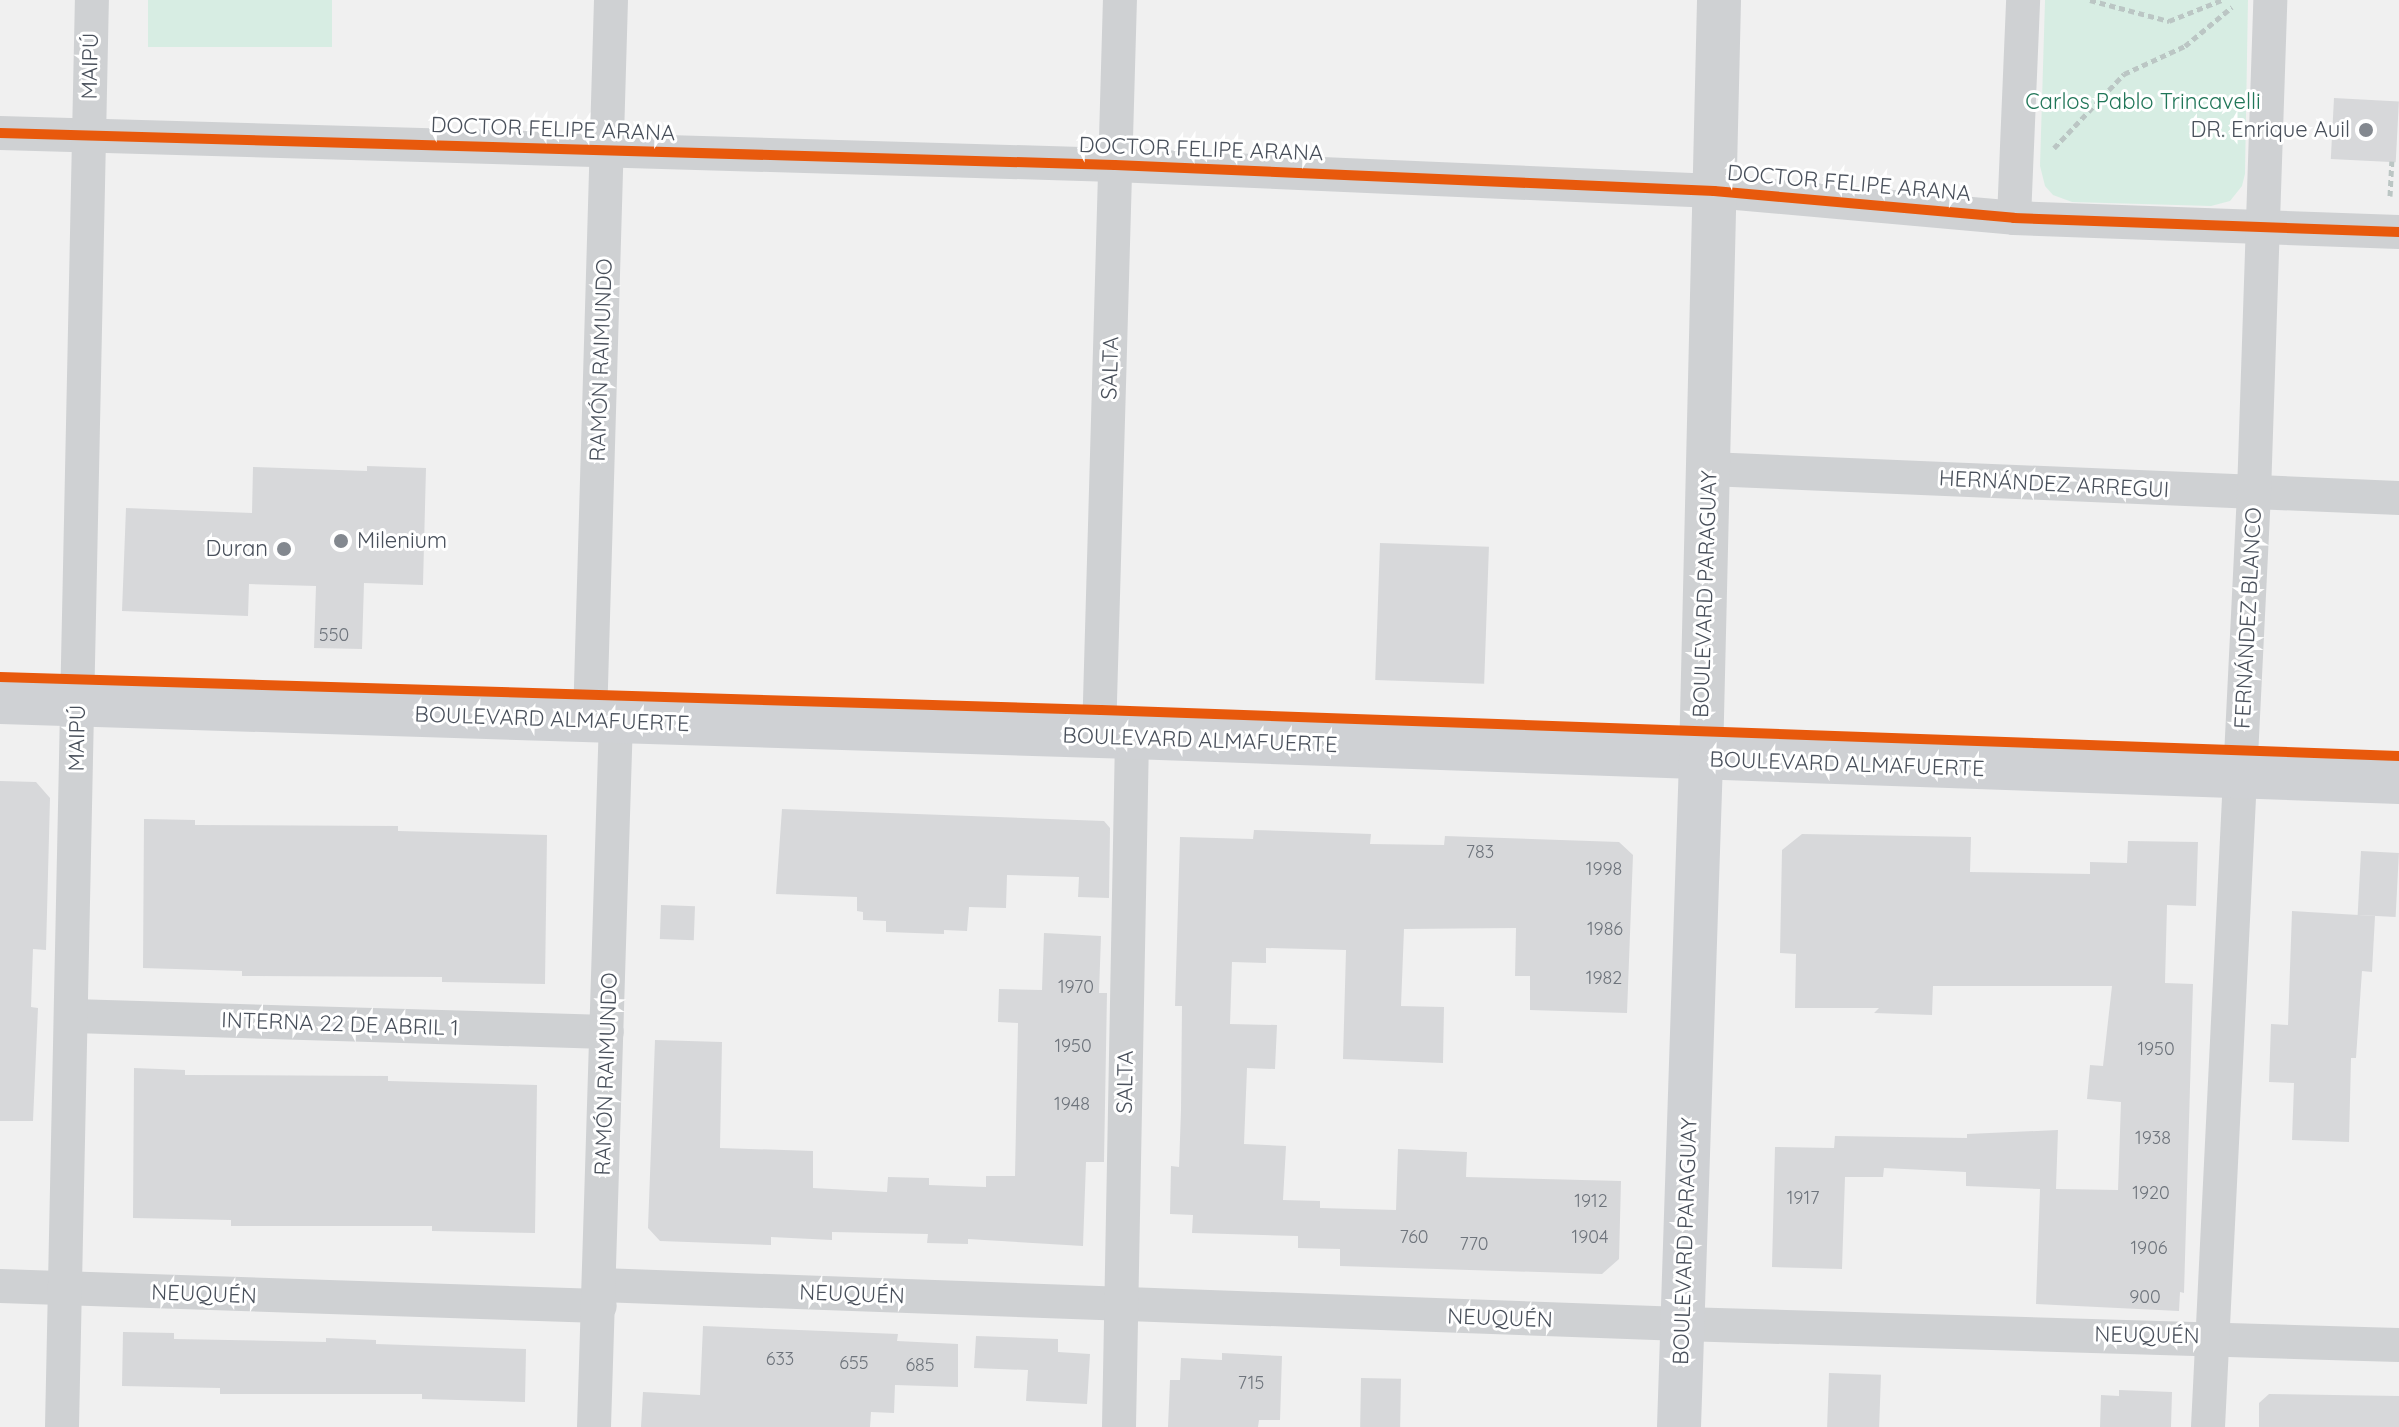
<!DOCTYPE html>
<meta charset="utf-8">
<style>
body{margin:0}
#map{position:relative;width:2399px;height:1427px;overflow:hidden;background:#f0f0f0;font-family:Quicksand,sans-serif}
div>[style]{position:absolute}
.green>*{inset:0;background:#d7ede3;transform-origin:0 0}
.building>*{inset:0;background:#d7d8da;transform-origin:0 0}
.path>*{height:5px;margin-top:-2.5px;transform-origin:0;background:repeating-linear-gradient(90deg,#bbc6c4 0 6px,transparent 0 10px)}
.minor>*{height:34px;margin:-17px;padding:0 17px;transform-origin:17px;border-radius:17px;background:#cfd1d3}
.tertiary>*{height:44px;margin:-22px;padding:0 22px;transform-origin:22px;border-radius:22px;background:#cfd1d3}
.secondary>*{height:44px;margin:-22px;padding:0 22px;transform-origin:22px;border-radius:22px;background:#cfd1d4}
.cycleway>*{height:10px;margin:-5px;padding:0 5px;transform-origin:5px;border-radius:5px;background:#e8590c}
.dots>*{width:22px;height:22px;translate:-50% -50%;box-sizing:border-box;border:4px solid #fff;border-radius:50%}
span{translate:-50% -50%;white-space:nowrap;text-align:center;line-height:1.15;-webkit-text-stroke:6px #fff;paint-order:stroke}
.number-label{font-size:18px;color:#6e747c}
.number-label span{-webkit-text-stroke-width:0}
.street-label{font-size:22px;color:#49505b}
.park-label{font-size:22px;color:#207658}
.poi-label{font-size:22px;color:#49505b}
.right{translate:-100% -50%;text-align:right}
.left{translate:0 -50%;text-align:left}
</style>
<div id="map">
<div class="green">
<div style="left:148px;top:0;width:184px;height:47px"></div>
<div style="clip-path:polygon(2045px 0,2248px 0,2245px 174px,2242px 186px,2230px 201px,2211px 206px,2072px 202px,2053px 195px,2045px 186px,2040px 166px)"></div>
</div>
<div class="building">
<div style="left:2334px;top:98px;width:65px;height:61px;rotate:3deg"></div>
<div style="clip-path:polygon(367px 466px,426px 468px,423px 585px,364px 583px,362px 649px,314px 648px,316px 586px,249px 584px,248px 616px,122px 611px,126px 508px,252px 513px,253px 467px,367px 471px)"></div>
<div style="left:1380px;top:543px;width:109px;height:137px;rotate:2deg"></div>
<div style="clip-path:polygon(0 781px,36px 782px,50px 798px,46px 950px,33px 949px,31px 1007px,38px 1008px,33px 1121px,0 1121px)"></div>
<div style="clip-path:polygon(782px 809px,1104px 821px,1110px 828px,1109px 898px,1078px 897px,1079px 877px,1007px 875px,1006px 908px,969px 907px,967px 931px,944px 930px,944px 934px,886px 932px,886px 921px,863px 920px,863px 912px,857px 911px,857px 897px,776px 894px)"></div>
<div style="clip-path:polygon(144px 819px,195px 820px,195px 825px,398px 826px,398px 831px,547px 835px,545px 984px,442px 982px,442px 977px,242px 976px,242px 971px,143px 968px)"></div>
<div style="clip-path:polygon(1254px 830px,1371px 834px,1370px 844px,1444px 845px,1445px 836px,1619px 842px,1633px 855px,1627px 1013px,1530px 1010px,1530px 976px,1515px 976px,1516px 928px,1404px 929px,1401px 1006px,1444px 1007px,1443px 1063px,1343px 1059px,1346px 950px,1266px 948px,1266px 963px,1232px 962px,1230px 1024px,1277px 1025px,1275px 1069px,1247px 1068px,1244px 1144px,1286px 1146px,1283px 1200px,1320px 1201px,1320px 1208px,1396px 1210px,1398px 1149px,1467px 1152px,1466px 1177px,1621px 1181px,1619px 1259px,1602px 1274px,1340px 1266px,1340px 1249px,1298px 1248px,1298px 1236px,1192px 1233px,1193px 1215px,1170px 1214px,1171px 1166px,1179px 1167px,1181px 1110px,1182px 1006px,1175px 1006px,1180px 837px,1253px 839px)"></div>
<div style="clip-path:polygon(1802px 834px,1971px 837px,1970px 872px,2090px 874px,2090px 862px,2127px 863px,2128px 841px,2198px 842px,2196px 906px,2167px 905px,2165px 983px,2193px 984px,2184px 1293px,2180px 1292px,2179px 1311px,2036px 1304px,2040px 1189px,1966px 1186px,1966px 1172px,1884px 1168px,1883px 1177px,1845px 1177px,1842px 1269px,1772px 1267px,1775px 1147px,1834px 1148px,1835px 1136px,1967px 1138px,1967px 1134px,2058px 1130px,2056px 1189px,2118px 1190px,2121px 1102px,2087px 1099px,2090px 1065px,2103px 1066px,2112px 986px,1933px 986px,1932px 1015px,1874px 1013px,1879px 1008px,1795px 1008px,1796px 954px,1780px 953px,1782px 850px)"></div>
<div style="left:2361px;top:851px;width:38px;height:64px;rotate:3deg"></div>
<div style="left:661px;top:905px;width:34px;height:34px;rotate:2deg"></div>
<div style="clip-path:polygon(2292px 911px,2375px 916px,2372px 972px,2362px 971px,2356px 1058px,2351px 1058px,2349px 1142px,2292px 1140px,2294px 1083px,2269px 1082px,2271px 1024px,2288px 1025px)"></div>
<div style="clip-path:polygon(1044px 933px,1101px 936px,1099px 993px,1107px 993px,1104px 1162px,1086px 1162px,1083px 1246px,968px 1239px,968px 1244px,927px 1243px,928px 1234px,832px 1232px,832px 1240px,771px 1237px,771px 1245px,660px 1241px,648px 1228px,655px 1040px,722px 1042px,720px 1148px,813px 1151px,813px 1188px,887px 1192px,888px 1177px,929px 1178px,929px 1185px,986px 1187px,986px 1176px,1015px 1176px,1018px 1023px,998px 1022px,999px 989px,1042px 990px)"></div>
<div style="clip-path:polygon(134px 1068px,185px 1070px,185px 1075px,388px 1076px,388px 1081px,537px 1085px,535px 1233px,432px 1231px,432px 1226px,231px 1226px,231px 1220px,133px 1218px)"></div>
<div style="clip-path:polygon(703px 1326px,898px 1334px,897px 1341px,958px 1344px,958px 1387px,895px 1385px,894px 1413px,871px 1412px,870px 1427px,641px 1427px,643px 1392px,700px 1395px)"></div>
<div style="clip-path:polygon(123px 1332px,174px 1333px,174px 1339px,326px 1342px,326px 1338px,376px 1340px,376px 1344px,526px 1349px,525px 1402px,422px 1399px,422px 1394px,220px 1394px,220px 1388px,122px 1386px)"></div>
<div style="clip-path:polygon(976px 1336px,1058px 1339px,1058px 1352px,1090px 1354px,1087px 1404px,1026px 1401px,1028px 1370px,974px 1368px)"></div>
<div style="clip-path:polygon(1222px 1353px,1282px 1356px,1280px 1420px,1259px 1420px,1258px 1427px,1168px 1427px,1170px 1380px,1180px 1380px,1181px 1358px,1222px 1360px)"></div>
<div style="left:1829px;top:1373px;width:52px;height:54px;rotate:2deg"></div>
<div style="left:1361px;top:1378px;width:40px;height:49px;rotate:1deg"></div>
<div style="clip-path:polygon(2119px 1390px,2172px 1392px,2171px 1427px,2100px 1427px,2101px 1395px,2119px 1396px)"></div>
<div style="clip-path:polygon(2269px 1394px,2399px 1396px,2399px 1427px,2259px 1427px,2259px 1403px)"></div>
</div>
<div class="path">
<div style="left:2090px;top:0;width:82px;rotate:14.9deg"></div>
<div style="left:2169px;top:21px;width:57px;rotate:-21.6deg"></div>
<div style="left:2054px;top:148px;width:102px;rotate:-46.6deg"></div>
<div style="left:2124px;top:74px;width:67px;rotate:-24.7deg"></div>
<div style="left:2185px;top:46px;width:61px;rotate:-39.7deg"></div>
<div style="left:2390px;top:196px;width:35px;rotate:-87deg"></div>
</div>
<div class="minor">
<div style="left:0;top:133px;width:1115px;rotate:1.64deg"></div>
<div style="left:1115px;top:165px;width:600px;rotate:2.49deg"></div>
<div style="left:1714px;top:191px;width:301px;rotate:5.1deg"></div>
<div style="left:2014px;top:218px;width:385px;rotate:2.1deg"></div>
<div style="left:2014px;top:218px;width:218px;rotate:-87.6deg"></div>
<div style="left:1709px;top:469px;width:691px;rotate:2.41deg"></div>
<div style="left:590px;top:720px;width:720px;rotate:-88.33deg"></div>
<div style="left:1099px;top:736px;width:736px;rotate:-88.37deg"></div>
<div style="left:73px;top:1016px;width:534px;rotate:1.72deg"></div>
<div style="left:600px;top:1285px;width:1083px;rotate:2.06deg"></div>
<div style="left:1682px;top:1324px;width:717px;rotate:1.68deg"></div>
<div style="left:0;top:1286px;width:600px;rotate:1.91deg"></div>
<div style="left:62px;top:1427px;width:1427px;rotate:-88.8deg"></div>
<div style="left:594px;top:1427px;width:706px;rotate:-88.22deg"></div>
<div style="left:1119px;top:1427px;width:690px;rotate:-88.92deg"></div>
<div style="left:2208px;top:1427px;width:935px;rotate:-87.18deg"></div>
<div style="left:2254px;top:493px;width:493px;rotate:-88.1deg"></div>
</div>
<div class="tertiary">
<div style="left:1701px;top:759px;width:759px;rotate:-88.64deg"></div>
</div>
<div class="secondary">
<div style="left:0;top:702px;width:1133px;rotate:1.77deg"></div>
<div style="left:1132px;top:737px;width:1268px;rotate:2.03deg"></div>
<div style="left:1679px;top:1427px;width:668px;rotate:-88.11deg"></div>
</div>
<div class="cycleway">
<div style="left:0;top:133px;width:1115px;rotate:1.64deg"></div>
<div style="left:1115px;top:165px;width:600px;rotate:2.49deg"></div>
<div style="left:1714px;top:191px;width:301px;rotate:5.1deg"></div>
<div style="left:2014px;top:218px;width:385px;rotate:2.1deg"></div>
<div style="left:0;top:677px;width:1101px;rotate:1.72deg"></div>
<div style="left:1101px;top:710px;width:1299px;rotate:2.03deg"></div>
</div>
<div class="dots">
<div style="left:2366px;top:130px;background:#83888f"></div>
<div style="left:341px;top:541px;background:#83888f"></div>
<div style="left:284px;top:549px;background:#83888f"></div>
</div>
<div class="number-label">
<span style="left:334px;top:635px">550</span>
<span style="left:1480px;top:852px">783</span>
<span style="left:1604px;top:869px">1998</span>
<span style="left:1605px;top:929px">1986</span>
<span style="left:1604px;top:978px">1982</span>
<span style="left:1076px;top:987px">1970</span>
<span style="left:1073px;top:1046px">1950</span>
<span style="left:2156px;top:1049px">1950</span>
<span style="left:1072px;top:1104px">1948</span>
<span style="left:2153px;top:1138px">1938</span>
<span style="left:2151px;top:1193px">1920</span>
<span style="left:1803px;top:1198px">1917</span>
<span style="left:1591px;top:1201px">1912</span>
<span style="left:1414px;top:1237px">760</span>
<span style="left:1590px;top:1237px">1904</span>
<span style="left:1474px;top:1244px">770</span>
<span style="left:2149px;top:1248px">1906</span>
<span style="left:2145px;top:1297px">900</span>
<span style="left:780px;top:1359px">633</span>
<span style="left:854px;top:1363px">655</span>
<span style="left:920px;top:1365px">685</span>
<span style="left:1251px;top:1383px">715</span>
</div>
<div class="street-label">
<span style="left:90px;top:66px;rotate:-89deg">MAIPÚ</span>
<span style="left:553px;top:129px;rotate:2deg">DOCTOR FELIPE ARANA</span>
<span style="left:1201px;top:149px;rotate:2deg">DOCTOR FELIPE ARANA</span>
<span style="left:1849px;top:183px;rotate:5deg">DOCTOR FELIPE ARANA</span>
<span style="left:601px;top:360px;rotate:-88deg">RAMÓN RAIMUNDO</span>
<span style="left:1110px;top:368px;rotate:-88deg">SALTA</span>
<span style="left:2054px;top:484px;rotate:3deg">HERNÁNDEZ ARREGUI</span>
<span style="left:1705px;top:594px;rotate:-88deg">BOULEVARD PARAGUAY</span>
<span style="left:2248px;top:618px;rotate:-87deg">FERNÁNDEZ BLANCO</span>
<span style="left:552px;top:719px;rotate:2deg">BOULEVARD ALMAFUERTE</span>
<span style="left:77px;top:738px;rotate:-89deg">MAIPÚ</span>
<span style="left:1200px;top:740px;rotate:2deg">BOULEVARD ALMAFUERTE</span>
<span style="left:1847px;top:764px;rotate:2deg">BOULEVARD ALMAFUERTE</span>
<span style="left:340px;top:1024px;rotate:2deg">INTERNA 22 DE ABRIL 1</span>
<span style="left:606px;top:1074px;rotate:-88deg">RAMÓN RAIMUNDO</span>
<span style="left:1125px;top:1082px;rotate:-89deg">SALTA</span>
<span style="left:1685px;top:1241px;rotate:-88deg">BOULEVARD PARAGUAY</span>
<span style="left:204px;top:1294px;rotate:2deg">NEUQUÉN</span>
<span style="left:852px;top:1294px;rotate:2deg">NEUQUÉN</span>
<span style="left:1500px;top:1318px;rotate:2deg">NEUQUÉN</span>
<span style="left:2147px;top:1335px;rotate:1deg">NEUQUÉN</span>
</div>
<div class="park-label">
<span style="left:2143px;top:102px">Carlos Pablo Trincavelli</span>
</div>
<div class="poi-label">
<span class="right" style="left:2350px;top:130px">DR. Enrique Auil</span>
<span class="left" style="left:357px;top:541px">Milenium</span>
<span class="right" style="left:268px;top:549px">Duran</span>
</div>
</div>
